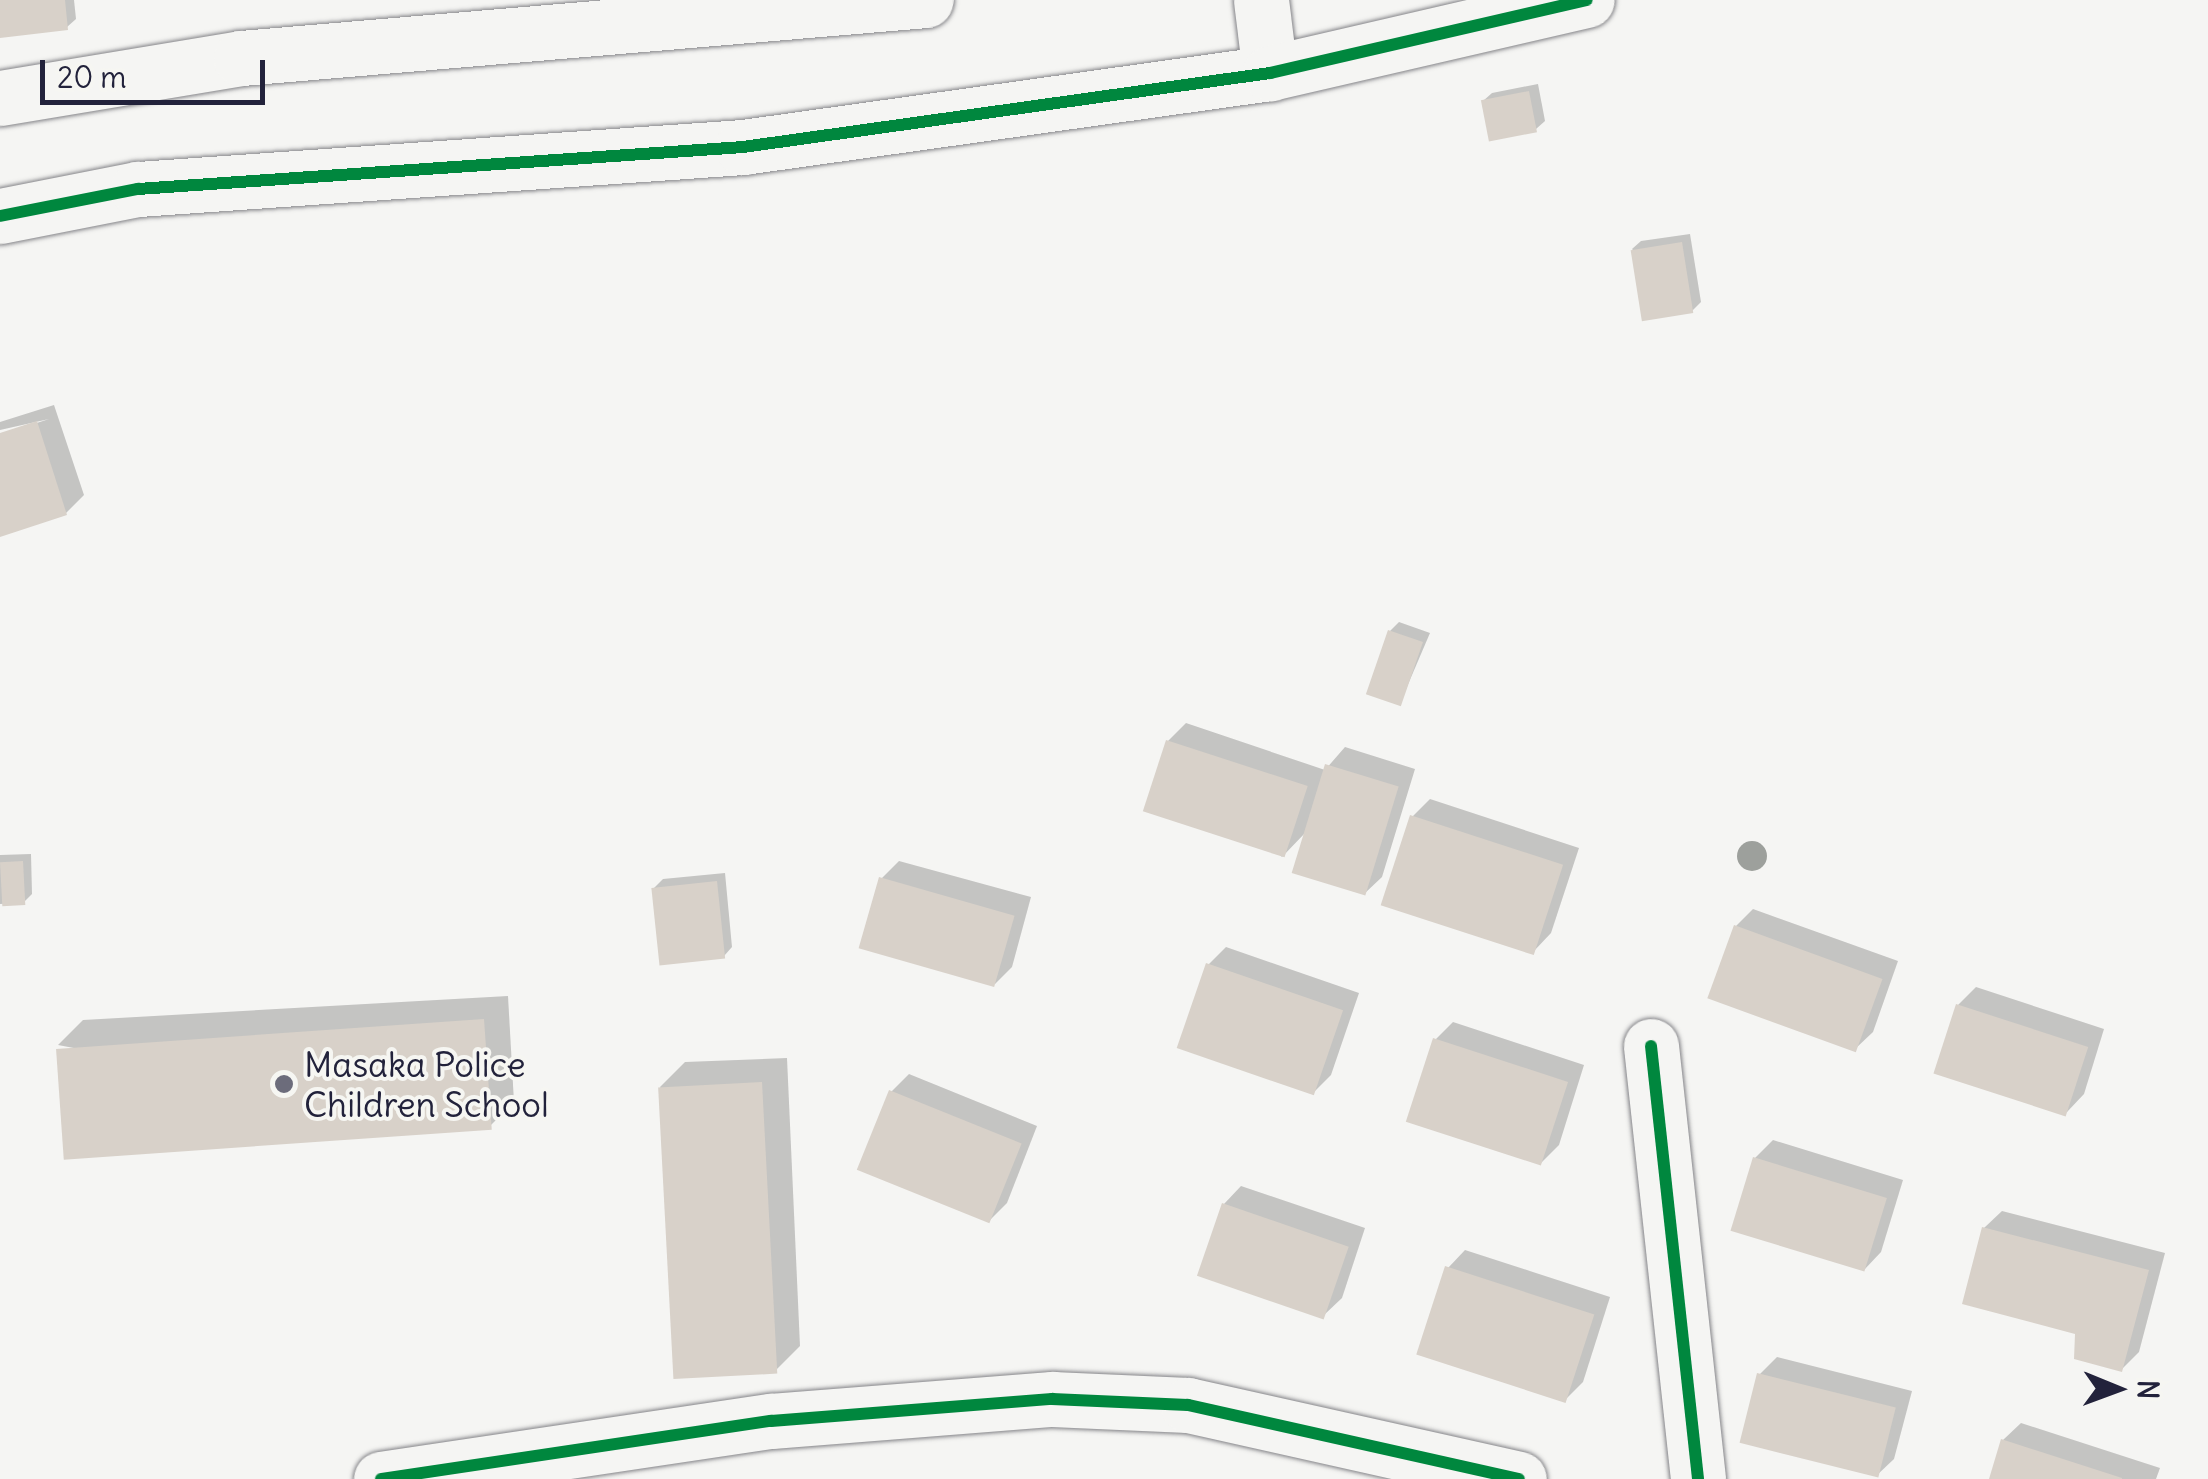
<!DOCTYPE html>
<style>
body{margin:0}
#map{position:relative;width:2208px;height:1479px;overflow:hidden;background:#f5f5f3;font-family:Delius,sans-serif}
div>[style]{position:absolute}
.shadow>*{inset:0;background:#0003}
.building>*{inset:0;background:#d8d1c9;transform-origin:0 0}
.roads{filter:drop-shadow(0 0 2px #858589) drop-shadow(0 0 2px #858589)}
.minor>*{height:55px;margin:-27.5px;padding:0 27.5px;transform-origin:27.5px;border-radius:27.5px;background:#f5f5f3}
.cycleway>*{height:12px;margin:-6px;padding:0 6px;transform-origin:6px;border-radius:6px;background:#00873e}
.trees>*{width:30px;height:30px;margin:-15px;border-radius:50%;background:#9da09c}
.dots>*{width:28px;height:28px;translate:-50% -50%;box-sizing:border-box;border:5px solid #f6f6f2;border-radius:50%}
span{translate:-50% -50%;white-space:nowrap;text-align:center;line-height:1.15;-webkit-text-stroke:8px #f6f6f2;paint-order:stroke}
.poi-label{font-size:35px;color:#22223b}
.left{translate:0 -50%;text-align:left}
.north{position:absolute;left:2068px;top:1339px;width:100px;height:100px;-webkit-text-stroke:8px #f6f6f2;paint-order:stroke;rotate:91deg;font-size:28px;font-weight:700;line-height:40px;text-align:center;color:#22223b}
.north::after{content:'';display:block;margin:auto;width:35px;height:45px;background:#22223b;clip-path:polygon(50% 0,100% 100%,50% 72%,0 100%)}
.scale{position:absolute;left:40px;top:60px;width:225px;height:45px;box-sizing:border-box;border:5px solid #22223b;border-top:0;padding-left:12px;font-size:30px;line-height:35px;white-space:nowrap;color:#22223b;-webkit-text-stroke:8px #f6f6f2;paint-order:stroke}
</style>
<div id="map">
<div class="shadow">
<div style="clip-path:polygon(0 0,74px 0,76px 19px,67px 27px,0 35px)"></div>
<div style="clip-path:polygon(1538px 84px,1545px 121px,1536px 129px,1483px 101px,1492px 93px)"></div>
<div style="clip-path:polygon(1690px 234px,1701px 302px,1692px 311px,1632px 249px,1641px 241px)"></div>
<div style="clip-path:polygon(54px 405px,84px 495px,66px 513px,0 534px,0 435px,49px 419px,0 430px,0 422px)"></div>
<div style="clip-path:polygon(1399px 622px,1430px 633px,1400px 703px,1390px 631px)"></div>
<div style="clip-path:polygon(1186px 723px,1325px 770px,1345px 747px,1415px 769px,1382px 877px,1364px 894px,1306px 832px,1282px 857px,1168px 741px)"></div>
<div style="clip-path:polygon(1430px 799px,1579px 848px,1551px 933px,1534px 951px,1412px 817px)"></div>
<div style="clip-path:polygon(31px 854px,32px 894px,23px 903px,0 904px,0 855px)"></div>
<div style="clip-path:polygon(899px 861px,1031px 897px,1012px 967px,995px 984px,881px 879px)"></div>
<div style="clip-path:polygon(725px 873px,732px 947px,724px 956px,654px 888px,663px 879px)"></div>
<div style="clip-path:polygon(1753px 909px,1898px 961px,1873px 1032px,1855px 1049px,1736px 926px)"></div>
<div style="clip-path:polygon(1226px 947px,1359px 993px,1331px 1075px,1314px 1092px,1208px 965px)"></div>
<div style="clip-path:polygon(1976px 987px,2104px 1029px,2084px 1094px,2067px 1112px,1958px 1005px)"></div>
<div style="clip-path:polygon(508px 996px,514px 1102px,489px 1127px,58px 1045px,83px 1020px)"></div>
<div style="clip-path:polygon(1453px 1022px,1584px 1065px,1559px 1145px,1541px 1163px,1435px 1040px)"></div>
<div style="clip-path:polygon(787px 1058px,800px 1346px,775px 1371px,660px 1087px,685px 1062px)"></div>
<div style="clip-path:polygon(909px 1074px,1037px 1126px,1007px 1203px,989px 1221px,891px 1092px)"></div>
<div style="clip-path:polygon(1773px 1140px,1903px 1180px,1881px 1252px,1864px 1270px,1755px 1158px)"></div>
<div style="clip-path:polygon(1241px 1186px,1365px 1228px,1342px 1298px,1324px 1315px,1224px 1204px)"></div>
<div style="clip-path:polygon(2002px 1211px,2165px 1253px,2139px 1352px,2122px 1369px,2077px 1332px,1984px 1228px)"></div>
<div style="clip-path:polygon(1465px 1250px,1610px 1297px,1583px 1382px,1565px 1400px,1448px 1268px)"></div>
<div style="clip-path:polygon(1777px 1357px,1912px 1391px,1894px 1459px,1876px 1476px,1759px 1375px)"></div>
<div style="clip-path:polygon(2021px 1423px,2160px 1468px,2156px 1479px,1991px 1479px,2003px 1440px)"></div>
</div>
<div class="building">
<div style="clip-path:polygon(0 0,65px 0,68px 30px,0 38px)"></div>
<div style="left:1529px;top:91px;width:42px;height:49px;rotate:79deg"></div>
<div style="left:1682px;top:242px;width:72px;height:52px;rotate:81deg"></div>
<div style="clip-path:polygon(37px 421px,67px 515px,0 537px,0 433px)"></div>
<div style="left:1388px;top:630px;width:37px;height:68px;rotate:19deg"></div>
<div style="left:1166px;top:740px;width:149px;height:75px;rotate:18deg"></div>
<div style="left:1325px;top:764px;width:77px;height:114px;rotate:17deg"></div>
<div style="left:1410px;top:815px;width:161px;height:95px;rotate:18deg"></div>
<div style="left:23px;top:861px;width:44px;height:23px;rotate:87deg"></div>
<div style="left:879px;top:877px;width:141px;height:74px;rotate:16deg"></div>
<div style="left:717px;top:881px;width:78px;height:66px;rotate:84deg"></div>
<div style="left:1734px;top:925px;width:158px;height:78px;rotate:20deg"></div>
<div style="left:1206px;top:963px;width:145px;height:90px;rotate:19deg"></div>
<div style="left:1956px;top:1004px;width:139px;height:73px;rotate:18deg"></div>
<div style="left:484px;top:1019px;width:111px;height:429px;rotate:86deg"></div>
<div style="left:1433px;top:1038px;width:142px;height:88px;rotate:18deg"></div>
<div style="left:762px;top:1082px;width:292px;height:104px;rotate:87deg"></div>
<div style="left:889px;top:1090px;width:143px;height:86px;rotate:22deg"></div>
<div style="left:1753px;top:1157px;width:140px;height:77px;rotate:17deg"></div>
<div style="left:1222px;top:1203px;width:134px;height:77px;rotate:19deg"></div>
<div style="clip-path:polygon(1982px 1227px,2149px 1270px,2122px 1372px,2074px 1359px,2075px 1334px,1962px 1304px)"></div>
<div style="left:1445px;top:1266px;width:157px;height:93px;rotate:18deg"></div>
<div style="left:1757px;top:1373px;width:143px;height:72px;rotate:14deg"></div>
<div style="clip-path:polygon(2001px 1439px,2122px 1478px,2122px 1479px,1989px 1479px)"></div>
</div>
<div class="roads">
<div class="minor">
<div style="left:1261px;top:0;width:74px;rotate:83deg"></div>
<div style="left:0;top:98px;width:244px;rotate:-9.4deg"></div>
<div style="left:241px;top:58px;width:687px;rotate:-4.84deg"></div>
<div style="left:0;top:216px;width:141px;rotate:-11.1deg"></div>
<div style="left:138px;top:189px;width:606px;rotate:-3.97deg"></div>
<div style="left:743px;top:147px;width:532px;rotate:-7.99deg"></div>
<div style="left:1270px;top:73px;width:325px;rotate:-13deg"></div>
<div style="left:1651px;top:1046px;width:436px;rotate:83.8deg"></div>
<div style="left:381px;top:1479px;width:394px;rotate:-8.5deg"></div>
<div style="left:771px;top:1421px;width:282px;rotate:-4.5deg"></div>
<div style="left:1052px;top:1399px;width:136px;rotate:2.5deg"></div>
<div style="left:1188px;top:1405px;width:339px;rotate:12.6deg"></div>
</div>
</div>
<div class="cycleway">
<div style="left:0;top:216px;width:141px;rotate:-11.1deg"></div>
<div style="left:138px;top:189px;width:606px;rotate:-3.97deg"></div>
<div style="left:743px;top:147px;width:532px;rotate:-7.99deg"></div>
<div style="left:1270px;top:73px;width:325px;rotate:-13deg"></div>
<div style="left:1651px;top:1046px;width:436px;rotate:83.8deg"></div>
<div style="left:381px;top:1479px;width:394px;rotate:-8.5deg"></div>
<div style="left:771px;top:1421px;width:282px;rotate:-4.5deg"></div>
<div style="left:1052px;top:1399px;width:136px;rotate:2.5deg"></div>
<div style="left:1188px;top:1405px;width:339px;rotate:12.6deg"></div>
</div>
<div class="trees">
<div style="left:1752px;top:856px"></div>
</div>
<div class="dots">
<div style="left:284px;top:1084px;background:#6c6c7b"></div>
</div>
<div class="poi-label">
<span class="left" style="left:304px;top:1084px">Masaka Police<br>Children School</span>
</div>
<div class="north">N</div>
<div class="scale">20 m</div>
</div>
